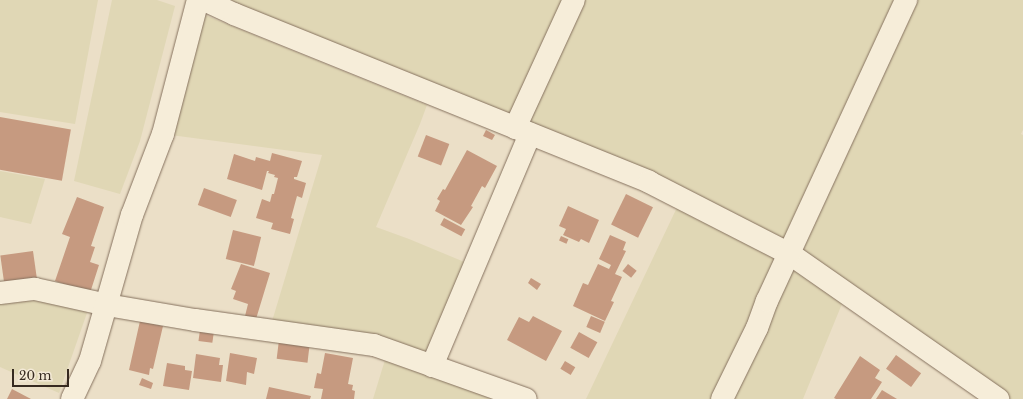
<!DOCTYPE html>
<style>
body{margin:0}
#map{position:relative;width:1023px;height:399px;overflow:hidden;background:#ebdfc7;font-family:"Libre Baskerville",serif}
div>[style]{position:absolute}
.farmland>*{inset:0;background:#e0d7b5}
.building>*{inset:0;background:#c69a80;transform-origin:0 0}
.roads{filter:drop-shadow(0 0 1px #85715e) drop-shadow(0 0 1px #85715e)}
.minor>*{height:22px;margin:-11px;padding:0 11px;transform-origin:11px;border-radius:11px;background:#f6edd9}
span{translate:-50% -50%;white-space:nowrap;text-align:center;line-height:1.15;-webkit-text-stroke:3.5px #f3e9d6;paint-order:stroke}
.scale{position:absolute;left:12px;top:369px;width:57px;height:18px;box-sizing:border-box;border:2px solid #362a20;border-top:0;padding-left:5px;font-size:12px;line-height:14px;white-space:nowrap;color:#362a20;-webkit-text-stroke:3px #f3e9d6;paint-order:stroke}
</style>
<div id="map">
<div class="farmland">
<div style="clip-path:polygon(0 0,98px 0,75px 124px,0 112px)"></div>
<div style="clip-path:polygon(112px 0,157px 0,175px 6px,140px 141px,120px 194px,74px 181px)"></div>
<div style="clip-path:polygon(204px 0,1023px 0,1023px 130px,1021px 134px,1023px 135px,1023px 399px,998px 399px,846px 294px,803px 399px,586px 399px,681px 199px)"></div>
<div style="clip-path:polygon(195px 11px,427px 105px,420px 124px,376px 227px,409px 239px,474px 266px,432px 366px,526px 399px,373px 399px,388px 350px,270px 328px,322px 155px,163px 134px)"></div>
<div style="clip-path:polygon(0 171px,45px 179px,31px 224px,0 217px)"></div>
<div style="clip-path:polygon(11px 299px,47px 302px,88px 310px,59px 393px,0 367px,0 301px)"></div>
</div>
<div class="building">
<div style="left:0;top:117px;width:72px;height:52px;rotate:10deg"></div>
<div style="clip-path:polygon(486px 130px,495px 135px,492px 140px,483px 136px)"></div>
<div style="left:426px;top:135px;width:25px;height:23px;rotate:21deg"></div>
<div style="clip-path:polygon(467px 150px,497px 166px,485px 188px,482px 186px,471px 206px,473px 207px,461px 225px,435px 211px,440px 201px,437px 199px,443px 189px,445px 190px)"></div>
<div style="clip-path:polygon(272px 153px,302px 161px,297px 177px,294px 177px,294px 179px,306px 183px,302px 198px,297px 196px,291px 218px,294px 219px,290px 234px,271px 229px,273px 223px,256px 218px,262px 199px,270px 202px,272px 194px,274px 194px,278px 178px,274px 177px,275px 175px,268px 173px,269px 171px,267px 171px,262px 190px,227px 179px,234px 154px,255px 161px,256px 157px,270px 161px)"></div>
<div style="left:204px;top:188px;width:35px;height:18px;rotate:20deg"></div>
<div style="left:626px;top:194px;width:30px;height:34px;rotate:26deg"></div>
<div style="clip-path:polygon(77px 197px,104px 207px,91px 246px,95px 247px,90px 262px,99px 265px,90px 293px,55px 281px,70px 237px,62px 234px)"></div>
<div style="clip-path:polygon(568px 206px,599px 220px,589px 243px,581px 239px,579px 242px,563px 235px,566px 229px,559px 226px)"></div>
<div style="left:444px;top:218px;width:24px;height:8px;rotate:28deg"></div>
<div style="left:233px;top:230px;width:29px;height:30px;rotate:14deg"></div>
<div style="clip-path:polygon(610px 235px,626px 242px,623px 250px,626px 251px,615px 274px,622px 277px,611px 301px,614px 302px,605px 321px,573px 306px,583px 283px,588px 285px,598px 264px,609px 269px,611px 265px,599px 259px)"></div>
<div style="left:561px;top:236px;width:8px;height:5px;rotate:23deg"></div>
<div style="left:33px;top:251px;width:29px;height:33px;rotate:82deg"></div>
<div style="clip-path:polygon(241px 264px,270px 273px,256px 319px,245px 316px,248px 304px,233px 299px,236px 291px,231px 289px)"></div>
<div style="left:628px;top:264px;width:11px;height:9px;rotate:38deg"></div>
<div style="clip-path:polygon(531px 278px,541px 284px,537px 290px,528px 283px)"></div>
<div style="clip-path:polygon(533px 316px,562px 331px,546px 361px,507px 340px,519px 317px,529px 322px)"></div>
<div style="left:591px;top:316px;width:15px;height:12px;rotate:23deg"></div>
<div style="clip-path:polygon(140px 321px,163px 326px,153px 369px,150px 368px,149px 375px,129px 370px)"></div>
<div style="left:200px;top:330px;width:14px;height:11px;rotate:8deg"></div>
<div style="left:579px;top:332px;width:21px;height:18px;rotate:29deg"></div>
<div style="left:279px;top:340px;width:31px;height:19px;rotate:7deg"></div>
<div style="clip-path:polygon(230px 353px,257px 358px,254px 374px,247px 372px,246px 385px,226px 381px)"></div>
<div style="clip-path:polygon(325px 353px,353px 358px,348px 384px,353px 385px,352px 390px,355px 391px,354px 399px,321px 399px,323px 389px,314px 388px,317px 373px,321px 374px)"></div>
<div style="clip-path:polygon(196px 354px,220px 358px,219px 365px,223px 365px,221px 382px,193px 378px)"></div>
<div style="left:896px;top:355px;width:31px;height:17px;rotate:36deg"></div>
<div style="clip-path:polygon(860px 356px,880px 370px,875px 378px,882px 382px,871px 399px,836px 399px,834px 398px)"></div>
<div style="left:565px;top:361px;width:12px;height:9px;rotate:31deg"></div>
<div style="clip-path:polygon(167px 363px,185px 366px,185px 370px,192px 371px,189px 390px,163px 386px)"></div>
<div style="clip-path:polygon(142px 378px,153px 383px,151px 389px,139px 385px)"></div>
<div style="clip-path:polygon(269px 387px,311px 396px,310px 399px,266px 399px)"></div>
<div style="clip-path:polygon(12px 389px,31px 399px,7px 399px)"></div>
<div style="clip-path:polygon(882px 390px,897px 399px,876px 399px)"></div>
</div>
<div class="roads">
<div class="minor">
<div style="left:204px;top:0;width:33px;rotate:25deg"></div>
<div style="left:234px;top:14px;width:448px;rotate:22deg"></div>
<div style="left:649px;top:182px;width:158px;rotate:27.1deg"></div>
<div style="left:790px;top:254px;width:254px;rotate:34.9deg"></div>
<div style="left:515px;top:128px;width:141px;rotate:-65.3deg"></div>
<div style="left:0;top:293px;width:35px;rotate:-7deg"></div>
<div style="left:35px;top:289px;width:74px;rotate:12.5deg"></div>
<div style="left:107px;top:305px;width:89px;rotate:9.7deg"></div>
<div style="left:195px;top:320px;width:181px;rotate:8deg"></div>
<div style="left:374px;top:345px;width:161px;rotate:19.6deg"></div>
<div style="left:432px;top:366px;width:252px;rotate:-67.1deg"></div>
<div style="left:72px;top:399px;width:42px;rotate:-64.7deg"></div>
<div style="left:90px;top:361px;width:152px;rotate:-74deg"></div>
<div style="left:132px;top:215px;width:87px;rotate:-69.1deg"></div>
<div style="left:163px;top:134px;width:138px;rotate:-75.4deg"></div>
<div style="left:722px;top:399px;width:79px;rotate:-63.8deg"></div>
<div style="left:757px;top:328px;width:29px;rotate:-70deg"></div>
<div style="left:767px;top:301px;width:332px;rotate:-65.2deg"></div>
</div>
</div>
<div class="scale">20 m</div>
</div>
